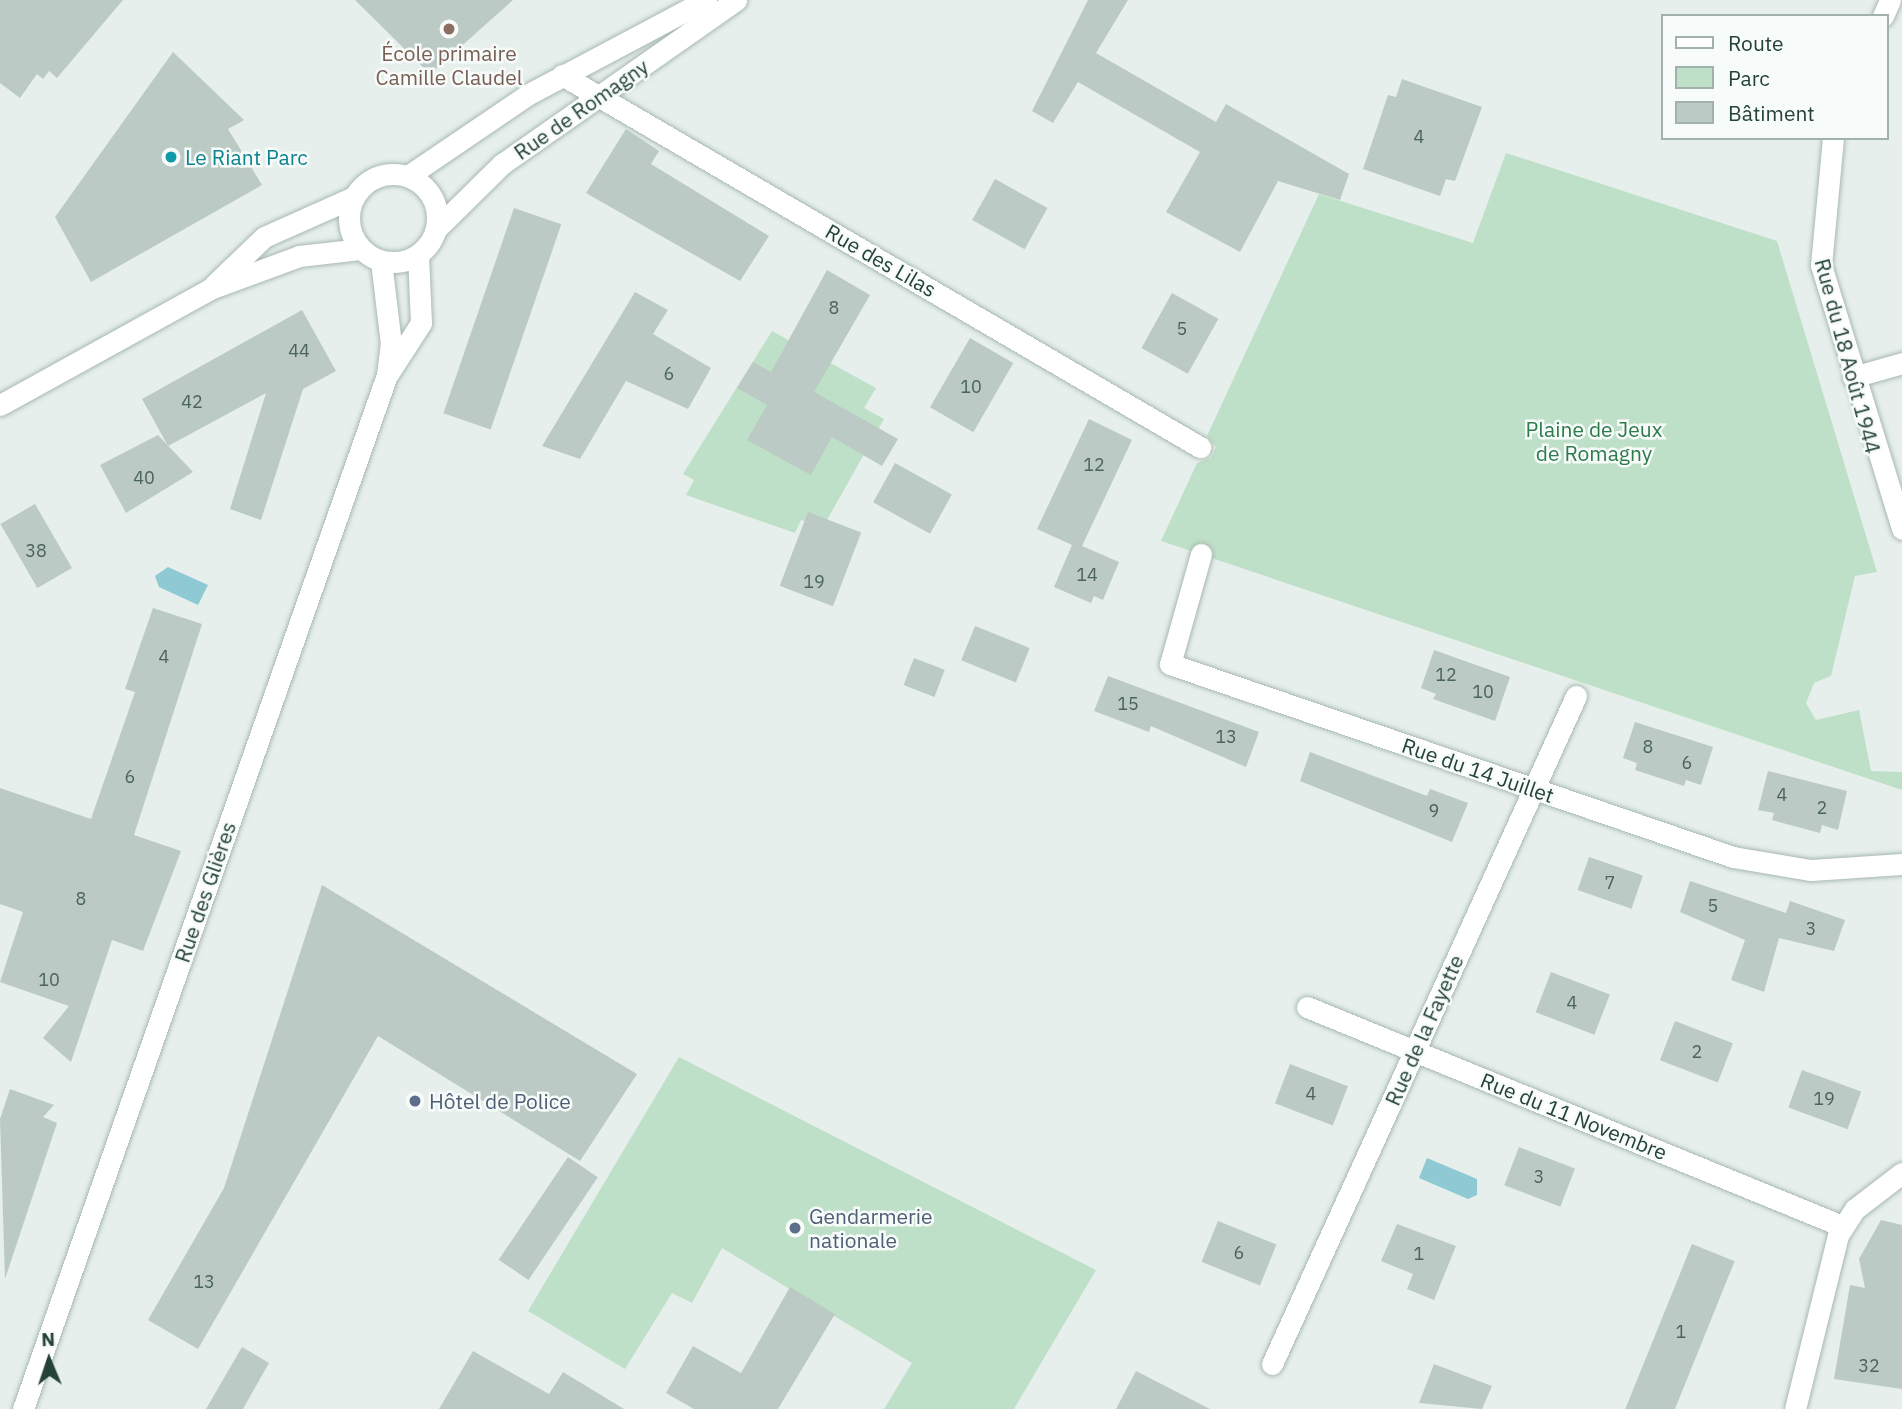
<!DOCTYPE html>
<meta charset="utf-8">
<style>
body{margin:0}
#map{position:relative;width:1902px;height:1409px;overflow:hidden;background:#e6efeb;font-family:"IBM Plex Sans",sans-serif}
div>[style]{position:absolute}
.green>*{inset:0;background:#bfe0c8}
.water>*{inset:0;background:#8ec9d4}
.building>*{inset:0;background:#bbcac4;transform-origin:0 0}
.roads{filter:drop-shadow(0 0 2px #a8b8b2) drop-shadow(0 0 2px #a8b8b2)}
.minor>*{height:21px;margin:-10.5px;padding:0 10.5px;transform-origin:10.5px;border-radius:10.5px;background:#fff}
.minor>.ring{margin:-10.5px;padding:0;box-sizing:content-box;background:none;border:21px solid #fff;border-radius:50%}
.dots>*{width:19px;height:19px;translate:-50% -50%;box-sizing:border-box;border:4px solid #f7fbf9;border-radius:50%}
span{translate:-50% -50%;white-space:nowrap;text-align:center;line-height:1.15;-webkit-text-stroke:5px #f7fbf9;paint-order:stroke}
.number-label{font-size:18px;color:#4a645c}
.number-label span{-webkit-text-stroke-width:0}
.education-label{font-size:21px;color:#785e54}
.street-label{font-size:21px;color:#24423a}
.culture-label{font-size:21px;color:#0d838f}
.left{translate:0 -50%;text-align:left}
.park-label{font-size:21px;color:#2d7a4b}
.service-label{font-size:21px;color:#4e5e75}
.legend{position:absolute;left:1661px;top:14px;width:228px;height:126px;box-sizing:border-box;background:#f7fbf9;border:2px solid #a3b1ad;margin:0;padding:9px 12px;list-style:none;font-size:21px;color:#24423a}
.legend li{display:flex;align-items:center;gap:14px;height:35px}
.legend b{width:35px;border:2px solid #a3b1ad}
.north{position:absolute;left:14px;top:1325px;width:70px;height:70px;-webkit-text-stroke:5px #f7fbf9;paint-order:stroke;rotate:358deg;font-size:19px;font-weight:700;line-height:28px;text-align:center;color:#24423a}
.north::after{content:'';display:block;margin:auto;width:24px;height:32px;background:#24423a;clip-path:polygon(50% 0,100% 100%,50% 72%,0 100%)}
</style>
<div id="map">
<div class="green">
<div style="clip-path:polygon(1506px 153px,1777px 241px,1877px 572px,1855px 576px,1831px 676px,1814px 683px,1806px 703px,1816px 720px,1859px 710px,1871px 771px,1902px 772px,1902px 790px,1161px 541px,1197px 463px,1211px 458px,1216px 447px,1207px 436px,1319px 194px,1473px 243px)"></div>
<div style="clip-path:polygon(772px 331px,876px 388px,864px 408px,884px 419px,823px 527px,801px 520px,795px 533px,686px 495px,694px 480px,683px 474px)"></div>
<div style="clip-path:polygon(679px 1057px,1096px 1270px,1014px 1409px,884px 1409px,912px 1363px,722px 1248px,692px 1303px,672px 1293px,625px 1369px,528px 1311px)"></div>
</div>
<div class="water">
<div style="clip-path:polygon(168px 567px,208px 585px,198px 605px,159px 587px,155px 576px)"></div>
<div style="clip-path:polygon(1427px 1158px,1477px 1179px,1477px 1195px,1468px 1199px,1419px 1178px)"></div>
</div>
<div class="building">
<div style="clip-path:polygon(0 0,123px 0,57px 78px,49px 71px,43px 79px,37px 74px,20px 98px,0 83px)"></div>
<div style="clip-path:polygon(355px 0,513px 0,430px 74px)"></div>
<div style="clip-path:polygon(1088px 0,1128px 0,1096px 53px,1216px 122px,1226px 104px,1349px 174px,1340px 200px,1278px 181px,1240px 252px,1166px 212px,1200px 152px,1078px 82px,1053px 123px,1032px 111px)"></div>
<div style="clip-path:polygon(173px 52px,244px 120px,228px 129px,262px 185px,91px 282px,55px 217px)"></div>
<div style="clip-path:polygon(1402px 79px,1482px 107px,1455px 181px,1446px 179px,1440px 196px,1363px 169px,1388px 95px,1396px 97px)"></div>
<div style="clip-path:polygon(626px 129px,659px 151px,651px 164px,769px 236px,740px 281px,586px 193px)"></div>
<div style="left:995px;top:179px;width:60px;height:47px;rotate:29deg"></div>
<div style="left:514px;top:208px;width:50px;height:217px;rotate:19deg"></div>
<div style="clip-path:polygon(827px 270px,870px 295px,814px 392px,898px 439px,882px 466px,832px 437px,811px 475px,747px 440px,767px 405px,737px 388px,753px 362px,771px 372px)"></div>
<div style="clip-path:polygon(635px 292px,668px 310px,653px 334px,711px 368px,688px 409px,626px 381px,580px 459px,542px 446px)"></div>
<div style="left:1172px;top:293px;width:53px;height:63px;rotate:29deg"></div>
<div style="clip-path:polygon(302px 310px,336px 371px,303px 389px,261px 520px,230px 509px,266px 393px,168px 446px,142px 399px)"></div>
<div style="left:970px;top:338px;width:50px;height:80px;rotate:30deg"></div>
<div style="clip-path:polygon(1089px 419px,1132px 440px,1082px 546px,1119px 562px,1103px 600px,1094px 596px,1091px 603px,1054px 587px,1072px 545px,1037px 529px)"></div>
<div style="clip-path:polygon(158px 435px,193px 472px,126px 513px,100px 465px)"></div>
<div style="left:895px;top:463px;width:65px;height:45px;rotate:29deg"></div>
<div style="left:35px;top:504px;width:74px;height:40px;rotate:60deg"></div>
<div style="left:808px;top:512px;width:57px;height:79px;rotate:21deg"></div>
<div style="clip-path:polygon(153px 608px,202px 624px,134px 835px,181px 851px,143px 951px,112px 940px,71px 1062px,43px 1038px,69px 1006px,0 982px,23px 912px,0 904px,0 788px,91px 819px,135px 692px,125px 689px)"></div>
<div style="left:975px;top:626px;width:59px;height:37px;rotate:22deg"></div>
<div style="clip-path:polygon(1434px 650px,1510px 677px,1495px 721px,1433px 699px,1436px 694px,1421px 688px)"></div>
<div style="left:914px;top:658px;width:33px;height:29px;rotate:21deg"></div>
<div style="clip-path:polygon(1108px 676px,1259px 732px,1246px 767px,1151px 726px,1149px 732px,1094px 711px)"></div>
<div style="clip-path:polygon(1635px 722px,1713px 747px,1701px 785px,1686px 780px,1684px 786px,1635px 770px,1637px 763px,1623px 758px)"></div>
<div style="clip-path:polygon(1310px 752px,1427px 796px,1430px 789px,1468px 803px,1452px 842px,1300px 781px)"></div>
<div style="clip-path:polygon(1768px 771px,1847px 791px,1838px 830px,1822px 825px,1820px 833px,1772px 820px,1774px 813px,1758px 810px)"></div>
<div style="left:1589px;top:857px;width:57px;height:35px;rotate:19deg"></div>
<div style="clip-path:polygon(1690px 881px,1786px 913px,1790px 901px,1845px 920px,1834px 951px,1779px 938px,1764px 992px,1731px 980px,1745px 940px,1680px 912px)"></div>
<div style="clip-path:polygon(322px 885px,637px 1074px,580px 1161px,378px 1036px,198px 1349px,148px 1320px,224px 1188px)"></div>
<div style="left:1551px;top:972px;width:63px;height:43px;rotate:21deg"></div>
<div style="left:1675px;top:1021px;width:62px;height:42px;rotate:21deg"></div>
<div style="left:1290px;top:1064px;width:62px;height:42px;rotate:21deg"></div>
<div style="left:1802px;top:1070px;width:63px;height:40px;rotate:20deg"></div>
<div style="clip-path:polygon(10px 1089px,54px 1105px,43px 1117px,57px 1123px,5px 1279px,0 1119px)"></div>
<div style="left:1519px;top:1147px;width:60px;height:41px;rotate:21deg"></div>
<div style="left:568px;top:1157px;width:36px;height:124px;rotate:34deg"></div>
<div style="clip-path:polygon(1881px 1220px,1902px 1225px,1902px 1389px,1834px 1379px,1850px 1285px,1865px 1288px,1859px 1259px)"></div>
<div style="left:1218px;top:1221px;width:63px;height:44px;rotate:22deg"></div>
<div style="clip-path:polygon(1397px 1224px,1456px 1246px,1434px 1300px,1407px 1289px,1413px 1274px,1381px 1261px)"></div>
<div style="left:1692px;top:1244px;width:46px;height:178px;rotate:22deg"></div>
<div style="clip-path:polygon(790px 1287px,835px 1314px,778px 1409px,694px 1409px,666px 1393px,693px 1346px,741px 1373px)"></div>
<div style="clip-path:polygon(242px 1347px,269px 1363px,243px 1409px,206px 1409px)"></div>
<div style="clip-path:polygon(473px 1351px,549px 1394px,563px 1372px,624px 1409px,439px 1409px)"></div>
<div style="clip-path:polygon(1434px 1364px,1492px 1386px,1482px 1409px,1419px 1403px)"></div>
<div style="clip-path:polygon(1136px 1371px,1210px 1409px,1116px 1409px)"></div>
</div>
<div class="roads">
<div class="minor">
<div style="left:1883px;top:16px;width:17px;rotate:-66deg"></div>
<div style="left:562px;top:75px;width:739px;rotate:30.25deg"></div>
<div style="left:1833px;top:138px;width:128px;rotate:95.4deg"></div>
<div style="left:1821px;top:265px;width:276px;rotate:72.9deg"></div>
<div class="ring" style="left:349px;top:174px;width:67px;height:67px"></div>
<div style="left:408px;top:176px;width:144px;rotate:-34.2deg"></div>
<div style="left:527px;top:95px;width:203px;rotate:-28deg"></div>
<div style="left:436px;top:229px;width:93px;rotate:-44.6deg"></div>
<div style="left:502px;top:164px;width:286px;rotate:-35deg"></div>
<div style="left:214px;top:285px;width:69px;rotate:-43.8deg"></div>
<div style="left:264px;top:237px;width:98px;rotate:-24deg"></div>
<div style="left:388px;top:374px;width:61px;rotate:-57.1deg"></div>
<div style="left:421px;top:323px;width:68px;rotate:-92.5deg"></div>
<div style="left:1853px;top:377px;width:51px;rotate:-15.9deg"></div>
<div style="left:0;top:405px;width:240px;rotate:-28.9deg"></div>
<div style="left:210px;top:289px;width:95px;rotate:-20.3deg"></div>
<div style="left:299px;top:256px;width:61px;rotate:-6.5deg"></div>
<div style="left:1201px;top:554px;width:114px;rotate:105.7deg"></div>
<div style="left:1170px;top:664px;width:595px;rotate:18.92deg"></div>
<div style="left:1733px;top:857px;width:79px;rotate:9.5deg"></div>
<div style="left:1811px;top:870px;width:91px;rotate:-3.8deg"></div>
<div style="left:1307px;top:1007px;width:578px;rotate:22.26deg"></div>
<div style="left:1272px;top:1364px;width:734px;rotate:-65.53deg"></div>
<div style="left:23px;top:1409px;width:1096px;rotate:-70.61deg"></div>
<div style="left:387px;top:375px;width:31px;rotate:-83deg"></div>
<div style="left:391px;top:344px;width:84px;rotate:-96.9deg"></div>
<div style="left:1795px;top:1409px;width:179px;rotate:-76.1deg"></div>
<div style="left:1838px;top:1235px;width:31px;rotate:-57deg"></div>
<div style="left:1855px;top:1209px;width:59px;rotate:-37.5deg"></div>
</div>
</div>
<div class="dots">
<div style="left:449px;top:29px;background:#8d6e63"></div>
<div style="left:171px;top:157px;background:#0f9aa8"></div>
<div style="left:415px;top:1101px;background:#5c6f8a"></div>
<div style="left:795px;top:1228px;background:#5c6f8a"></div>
</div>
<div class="number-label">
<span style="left:1419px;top:137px">4</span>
<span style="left:834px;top:308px">8</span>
<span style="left:1182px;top:329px">5</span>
<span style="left:299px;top:351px">44</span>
<span style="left:669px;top:374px">6</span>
<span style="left:971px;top:387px">10</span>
<span style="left:192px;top:402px">42</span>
<span style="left:1094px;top:465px">12</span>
<span style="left:144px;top:478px">40</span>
<span style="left:36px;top:551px">38</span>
<span style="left:1087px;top:575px">14</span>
<span style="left:814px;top:582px">19</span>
<span style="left:164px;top:657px">4</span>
<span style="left:1446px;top:675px">12</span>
<span style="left:1483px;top:692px">10</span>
<span style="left:1128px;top:704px">15</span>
<span style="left:1226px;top:737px">13</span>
<span style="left:1648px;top:747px">8</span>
<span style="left:1687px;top:763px">6</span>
<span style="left:130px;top:777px">6</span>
<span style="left:1782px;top:795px">4</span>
<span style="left:1822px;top:808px">2</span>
<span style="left:1434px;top:811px">9</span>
<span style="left:1610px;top:883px">7</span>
<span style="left:81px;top:899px">8</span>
<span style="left:1713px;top:906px">5</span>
<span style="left:1811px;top:929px">3</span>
<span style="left:49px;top:980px">10</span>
<span style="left:1572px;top:1003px">4</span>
<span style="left:1697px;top:1052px">2</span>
<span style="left:1311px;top:1094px">4</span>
<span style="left:1824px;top:1099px">19</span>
<span style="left:1539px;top:1177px">3</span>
<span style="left:1239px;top:1253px">6</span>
<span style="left:1419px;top:1254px">1</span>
<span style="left:204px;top:1282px">13</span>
<span style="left:1681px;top:1332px">1</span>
<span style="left:1869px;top:1366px">32</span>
</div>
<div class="education-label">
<span style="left:449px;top:65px">École primaire<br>Camille Claudel</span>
</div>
<div class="street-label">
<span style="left:581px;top:109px;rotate:-35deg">Rue de Romagny</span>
<span style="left:881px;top:260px;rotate:30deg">Rue des Lilas</span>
<span style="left:1848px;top:356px;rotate:75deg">Rue du 18 Août 1944</span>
<span style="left:1478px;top:770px;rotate:19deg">Rue du 14 Juillet</span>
<span style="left:205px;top:892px;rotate:-71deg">Rue des Glières</span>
<span style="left:1424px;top:1030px;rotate:-66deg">Rue de la Fayette</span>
<span style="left:1574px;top:1116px;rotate:22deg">Rue du 11 Novembre</span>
</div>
<div class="culture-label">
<span class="left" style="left:185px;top:157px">Le Riant Parc</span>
</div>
<div class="park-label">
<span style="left:1594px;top:441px">Plaine de Jeux<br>de Romagny</span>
</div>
<div class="service-label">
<span class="left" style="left:429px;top:1101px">Hôtel de Police</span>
<span class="left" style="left:809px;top:1228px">Gendarmerie<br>nationale</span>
</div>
<ul class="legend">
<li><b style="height:9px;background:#fff"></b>Route</li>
<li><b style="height:19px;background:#bfe0c8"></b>Parc</li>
<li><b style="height:19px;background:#bbcac4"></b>Bâtiment</li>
</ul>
<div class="north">N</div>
</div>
